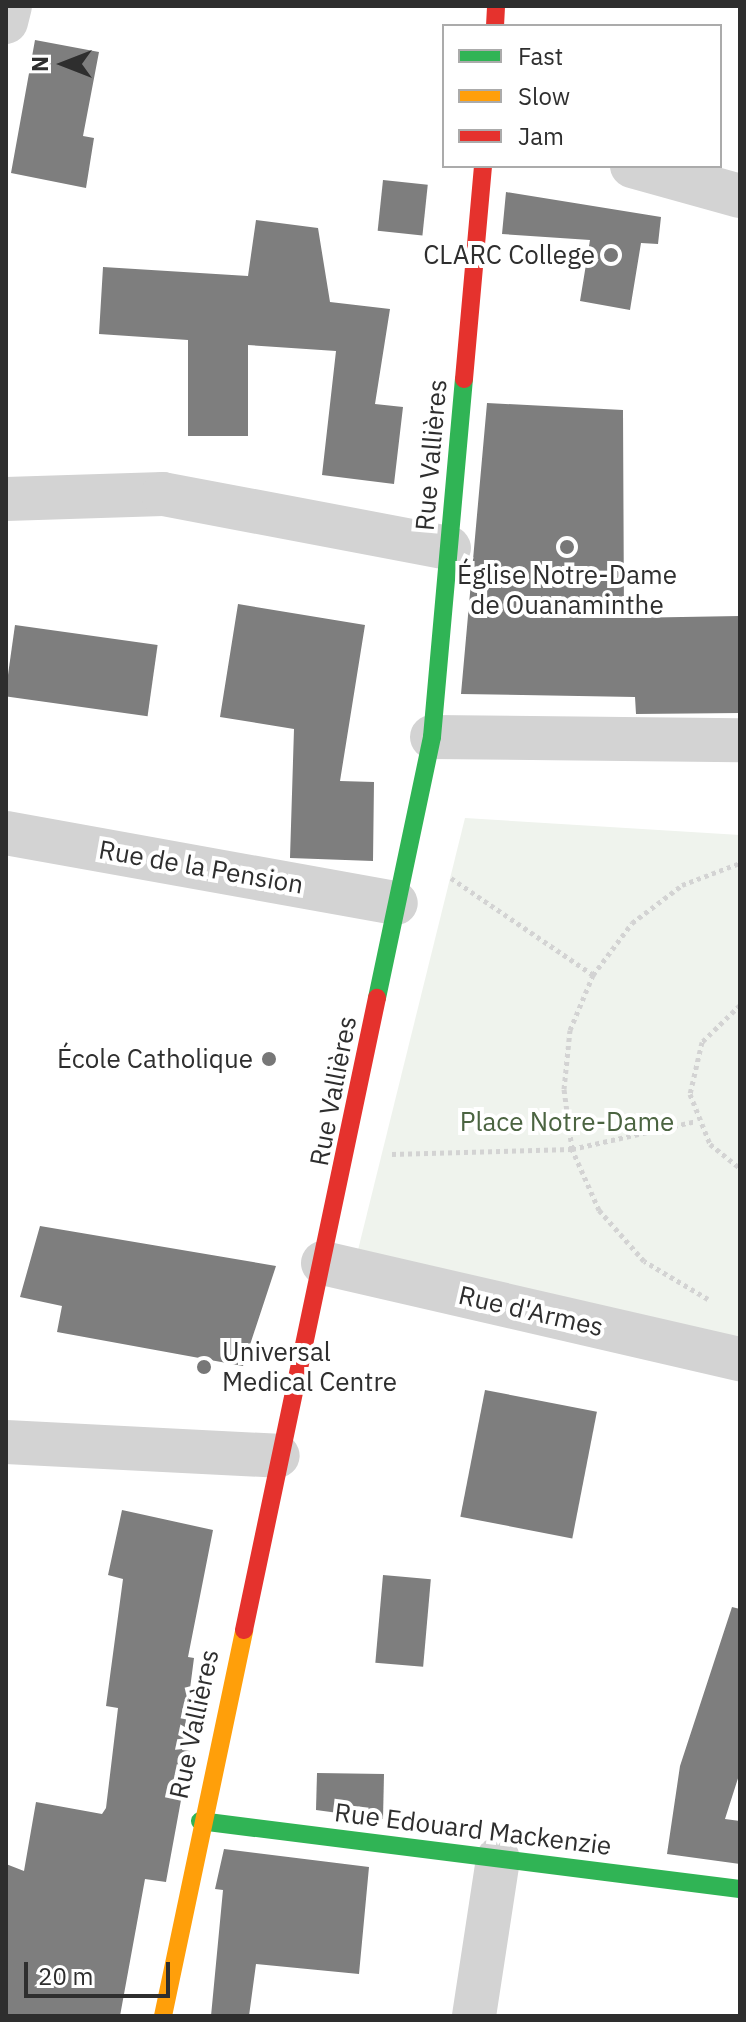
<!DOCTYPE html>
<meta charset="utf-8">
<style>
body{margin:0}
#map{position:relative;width:746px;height:2022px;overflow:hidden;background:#fff;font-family:"IBM Plex Sans",sans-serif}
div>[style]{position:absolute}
.green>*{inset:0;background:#eff3ed}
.building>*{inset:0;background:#7e7e7e;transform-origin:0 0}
.path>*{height:5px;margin-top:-2.5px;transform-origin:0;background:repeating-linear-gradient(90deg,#d3d3d3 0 4px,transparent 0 8px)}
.street>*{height:44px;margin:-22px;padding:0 22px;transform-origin:22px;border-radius:22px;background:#d3d3d3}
.fast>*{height:18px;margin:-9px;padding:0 9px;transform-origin:9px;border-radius:9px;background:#30b455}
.slow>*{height:18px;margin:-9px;padding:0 9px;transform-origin:9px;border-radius:9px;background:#ff9f0a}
.jam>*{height:18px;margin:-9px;padding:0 9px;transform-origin:9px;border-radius:9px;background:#e5322d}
.dots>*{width:22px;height:22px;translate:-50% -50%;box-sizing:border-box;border:4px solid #fff;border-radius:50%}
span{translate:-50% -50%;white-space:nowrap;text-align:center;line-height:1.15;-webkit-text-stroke:8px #fff;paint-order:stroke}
.poi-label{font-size:26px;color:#2e2e2e}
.right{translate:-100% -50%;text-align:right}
.left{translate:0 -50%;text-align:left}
.street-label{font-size:26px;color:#2e2e2e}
.park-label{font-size:26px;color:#4b6441}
.frame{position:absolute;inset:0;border:8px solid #2e2e2e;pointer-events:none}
.legend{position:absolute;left:442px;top:24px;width:280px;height:144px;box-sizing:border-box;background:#fff;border:2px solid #ababab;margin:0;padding:10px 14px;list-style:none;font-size:24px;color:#2e2e2e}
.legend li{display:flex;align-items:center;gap:16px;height:40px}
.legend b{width:40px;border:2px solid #ababab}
.north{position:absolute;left:24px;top:24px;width:80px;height:80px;-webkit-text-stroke:6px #fff;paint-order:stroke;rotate:270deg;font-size:22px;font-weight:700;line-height:32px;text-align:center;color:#2e2e2e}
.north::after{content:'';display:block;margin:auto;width:28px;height:36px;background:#2e2e2e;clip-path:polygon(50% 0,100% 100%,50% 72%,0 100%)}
.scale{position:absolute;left:24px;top:1962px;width:146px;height:36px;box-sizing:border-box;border:4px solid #2e2e2e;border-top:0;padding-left:10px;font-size:24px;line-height:28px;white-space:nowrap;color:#2e2e2e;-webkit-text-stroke:6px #fff;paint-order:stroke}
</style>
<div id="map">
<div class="green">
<div style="clip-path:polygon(465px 818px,740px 835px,740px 1341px,358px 1250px)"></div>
</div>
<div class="building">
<div style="clip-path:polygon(35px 40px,99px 52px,83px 136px,94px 138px,86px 188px,11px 173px)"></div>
<div style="left:383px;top:180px;width:45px;height:51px;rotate:6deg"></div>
<div style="clip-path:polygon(506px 192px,661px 217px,658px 244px,641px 243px,630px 310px,580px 301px,590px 240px,502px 234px)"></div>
<div style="clip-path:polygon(256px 220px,318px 228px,330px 302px,390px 309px,375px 404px,403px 407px,394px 484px,322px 475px,336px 351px,248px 345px,248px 436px,188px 436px,188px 340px,99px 334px,103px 267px,248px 276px)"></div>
<div style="clip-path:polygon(487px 403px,623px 410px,624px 618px,740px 616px,740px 713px,636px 714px,635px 697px,461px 694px)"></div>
<div style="clip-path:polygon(238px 604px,365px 625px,340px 781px,374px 782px,373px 861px,290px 858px,294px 729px,220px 717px)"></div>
<div style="left:15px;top:625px;width:144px;height:72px;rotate:8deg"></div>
<div style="clip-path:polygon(40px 1226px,276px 1266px,243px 1366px,57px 1332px,62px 1306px,20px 1297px)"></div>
<div style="left:485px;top:1390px;width:114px;height:129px;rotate:11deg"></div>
<div style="clip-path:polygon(122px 1510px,213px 1530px,188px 1657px,194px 1658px,182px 1750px,190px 1751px,166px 1882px,145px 1879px,120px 2016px,6px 2016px,6px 1864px,24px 1871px,36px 1802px,102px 1814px,106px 1808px,118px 1708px,106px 1706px,123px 1579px,108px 1575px)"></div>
<div style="left:383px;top:1575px;width:48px;height:88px;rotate:5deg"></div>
<div style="clip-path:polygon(732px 1607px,740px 1609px,740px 1772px,725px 1819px,740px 1821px,740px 1864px,667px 1854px,680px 1766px)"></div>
<div style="clip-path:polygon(317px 1773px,384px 1774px,383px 1819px,316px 1810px)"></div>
<div style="clip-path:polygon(224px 1849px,369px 1867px,359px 1974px,256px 1964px,249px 2016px,211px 2016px,223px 1890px,215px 1889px)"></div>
</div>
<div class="path">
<div style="left:451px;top:878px;width:172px;rotate:34.3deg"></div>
<div style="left:740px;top:1005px;width:53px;rotate:135.8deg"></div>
<div style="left:702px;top:1042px;width:53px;rotate:103deg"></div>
<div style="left:690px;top:1094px;width:54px;rotate:68.2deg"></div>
<div style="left:710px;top:1144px;width:38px;rotate:39deg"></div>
<div style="left:392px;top:1154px;width:180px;rotate:-1.6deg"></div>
<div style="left:572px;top:1149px;width:127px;rotate:-12.7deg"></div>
<div style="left:708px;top:1299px;width:74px;rotate:-149.3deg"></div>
<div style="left:644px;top:1261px;width:68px;rotate:-131.4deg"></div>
<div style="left:599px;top:1210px;width:67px;rotate:-113.9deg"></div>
<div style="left:572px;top:1149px;width:61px;rotate:-97.6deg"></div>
<div style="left:564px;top:1089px;width:59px;rotate:-84.2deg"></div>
<div style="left:570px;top:1030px;width:60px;rotate:-67.3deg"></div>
<div style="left:593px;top:975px;width:65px;rotate:-53.1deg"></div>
<div style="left:632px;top:923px;width:63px;rotate:-37.2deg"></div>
<div style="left:682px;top:885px;width:62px;rotate:-20.8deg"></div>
</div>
<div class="street">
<div style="left:6px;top:22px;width:16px;rotate:-76deg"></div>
<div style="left:632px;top:166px;width:112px;rotate:15.5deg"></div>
<div style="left:6px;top:499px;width:157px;rotate:-1.8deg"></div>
<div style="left:163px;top:494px;width:291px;rotate:10.7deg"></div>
<div style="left:432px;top:737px;width:308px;rotate:0.6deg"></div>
<div style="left:6px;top:833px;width:396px;rotate:10.2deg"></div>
<div style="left:323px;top:1263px;width:428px;rotate:13deg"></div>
<div style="left:6px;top:1442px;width:272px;rotate:2.9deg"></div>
<div style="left:474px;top:2016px;width:159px;rotate:-81.3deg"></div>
</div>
<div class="fast">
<div style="left:377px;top:998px;width:267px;rotate:-78.1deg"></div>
<div style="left:432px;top:737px;width:359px;rotate:-84.9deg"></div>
<div style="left:200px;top:1821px;width:544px;rotate:7.18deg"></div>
</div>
<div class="slow">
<div style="left:163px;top:2016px;width:394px;rotate:-78.1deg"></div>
</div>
<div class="jam">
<div style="left:495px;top:26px;width:20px;rotate:-87deg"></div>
<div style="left:464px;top:379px;width:214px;rotate:-84.9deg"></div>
<div style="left:244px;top:1630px;width:646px;rotate:-78.12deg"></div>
</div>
<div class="dots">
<div style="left:611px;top:255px;background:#777"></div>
<div style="left:567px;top:547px;background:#777"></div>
<div style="left:269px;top:1059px;background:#777"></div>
<div style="left:204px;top:1367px;background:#777"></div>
</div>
<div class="poi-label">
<span class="right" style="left:595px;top:255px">CLARC College</span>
<span style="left:567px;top:590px">Église Notre-Dame<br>de Ouanaminthe</span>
<span class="right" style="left:253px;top:1059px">École Catholique</span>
<span class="left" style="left:222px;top:1367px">Universal<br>Medical Centre</span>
</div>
<div class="street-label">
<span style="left:431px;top:455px;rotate:-85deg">Rue Vallières</span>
<span style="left:201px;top:867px;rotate:10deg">Rue de la Pension</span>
<span style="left:333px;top:1091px;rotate:-79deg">Rue Vallières</span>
<span style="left:531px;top:1311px;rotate:13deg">Rue d'Armes</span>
<span style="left:194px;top:1724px;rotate:-78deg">Rue Vallières</span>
<span style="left:473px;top:1829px;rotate:7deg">Rue Edouard Mackenzie</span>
</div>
<div class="park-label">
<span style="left:567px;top:1122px">Place Notre-Dame</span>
</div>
<div class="frame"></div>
<ul class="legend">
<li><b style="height:10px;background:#30b455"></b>Fast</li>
<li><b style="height:10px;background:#ff9f0a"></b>Slow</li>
<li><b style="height:10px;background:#e5322d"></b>Jam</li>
</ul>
<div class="north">N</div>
<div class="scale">20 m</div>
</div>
